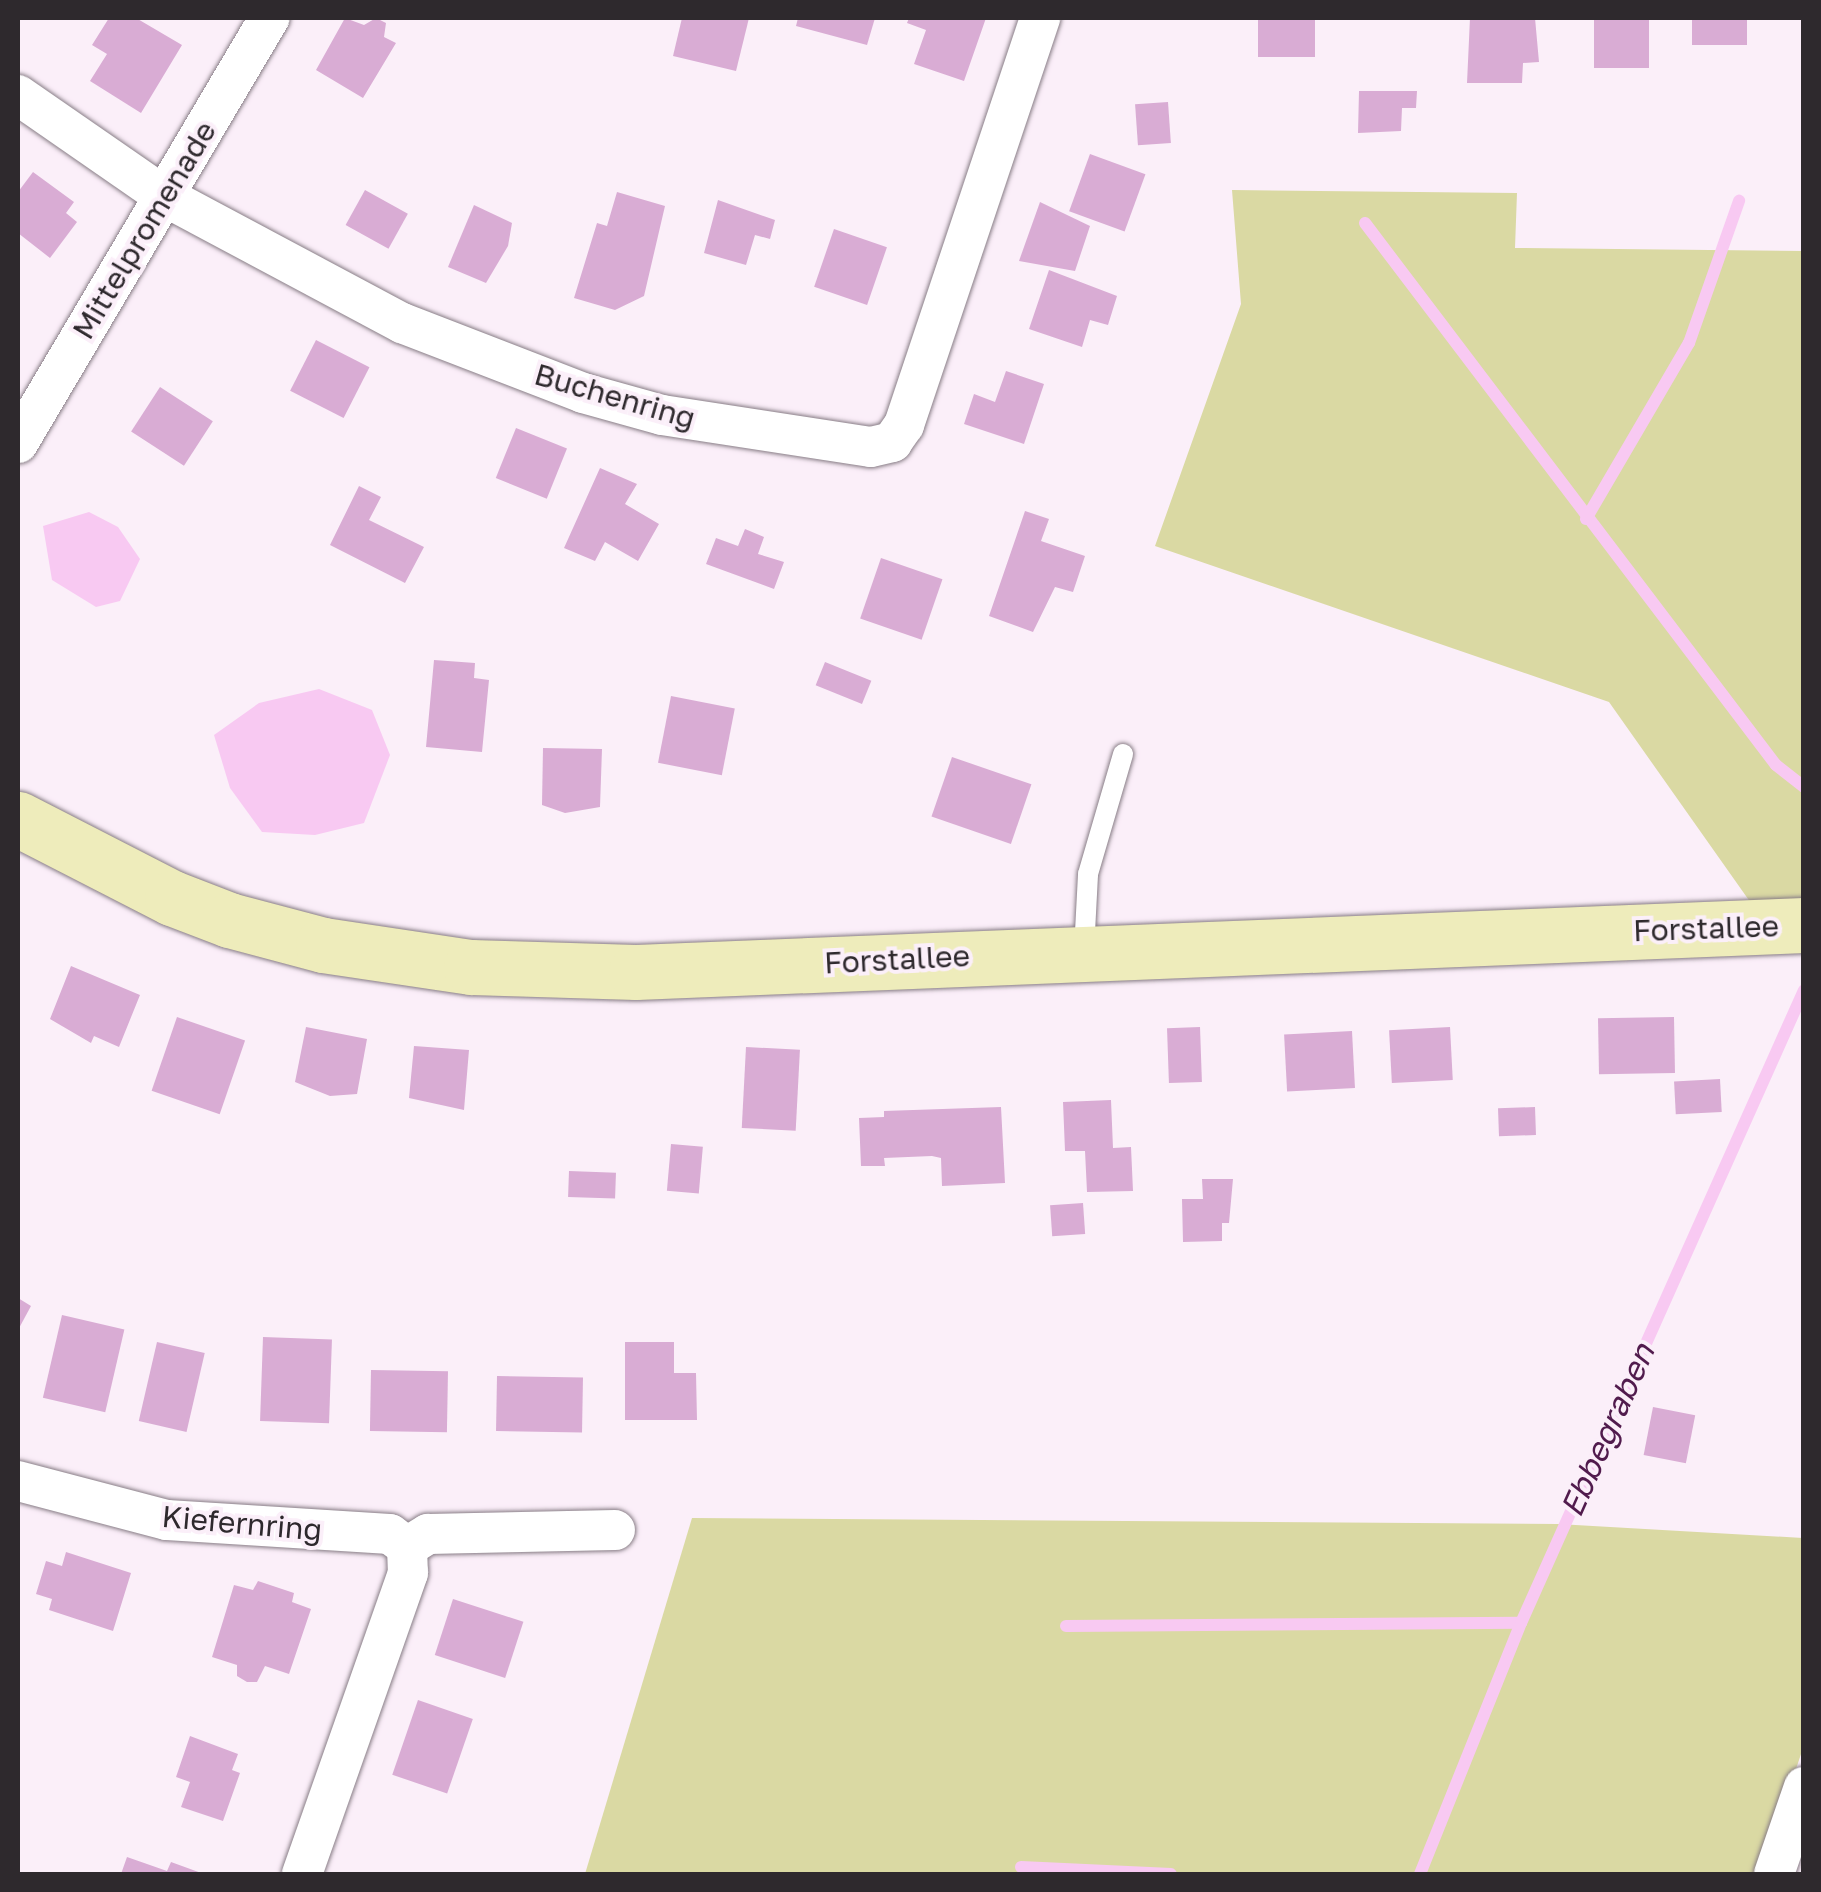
<!DOCTYPE html>
<style>
body{margin:0}
#map{position:relative;width:1821px;height:1892px;overflow:hidden;background:#fbeff9;font-family:"Golos Text",sans-serif}
div>[style]{position:absolute}
.green>*{inset:0;background:#dad9a3}
.water>*{inset:0;background:#f8c9f2}
.stream>*{height:12px;margin:-6px;padding:0 6px;transform-origin:6px;border-radius:6px;background:#f8c9f2}
.building>*{inset:0;background:#d9acd4;transform-origin:0 0}
.roads{filter:drop-shadow(0 0 2px #887d86) drop-shadow(0 0 2px #887d86)}
.lane>*{height:20px;margin:-10px;padding:0 10px;transform-origin:10px;border-radius:10px;background:#fff}
.street>*{height:40px;margin:-20px;padding:0 20px;transform-origin:20px;border-radius:20px;background:#fff}
.secondary>*{height:55px;margin:-27.5px;padding:0 27.5px;transform-origin:27.5px;border-radius:27.5px;background:#eeecbb}
span{translate:-50% -50%;white-space:nowrap;text-align:center;line-height:1.15;-webkit-text-stroke:8px #fbeff9;paint-order:stroke}
.street-label{font-size:30px;color:#2e292d}
.water-label{font-size:32px;color:#511b4d;font-style:italic}
.frame{position:absolute;inset:0;border:20px solid #2e292d;pointer-events:none}
</style>
<div id="map">
<div class="green">
<div style="clip-path:polygon(1232px 190px,1517px 193px,1515px 248px,1803px 251px,1803px 904px,1753px 906px,1609px 702px,1155px 546px,1241px 304px)"></div>
<div style="clip-path:polygon(692px 1518px,1558px 1524px,1803px 1538px,1803px 1748px,1761px 1874px,585px 1874px)"></div>
</div>
<div class="water">
<div style="clip-path:polygon(89px 512px,118px 527px,140px 559px,120px 601px,96px 607px,52px 580px,43px 526px)"></div>
<div style="clip-path:polygon(319px 689px,372px 710px,390px 755px,364px 823px,315px 835px,262px 832px,230px 788px,214px 735px,259px 703px)"></div>
</div>
<div class="stream">
<div style="left:1365px;top:223px;width:680px;rotate:52.83deg"></div>
<div style="left:1776px;top:765px;width:36px;rotate:38deg"></div>
<div style="left:1586px;top:519px;width:204px;rotate:-59.7deg"></div>
<div style="left:1689px;top:343px;width:151px;rotate:-70.6deg"></div>
<div style="left:1066px;top:1626px;width:455px;rotate:-0.4deg"></div>
<div style="left:1021px;top:1867px;width:150px;rotate:2.7deg"></div>
<div style="left:1420px;top:1874px;width:271px;rotate:-68.1deg"></div>
<div style="left:1521px;top:1623px;width:693px;rotate:-65.91deg"></div>
</div>
<div class="building">
<div style="clip-path:polygon(109px 18px,136px 18px,182px 45px,141px 113px,90px 81px,107px 54px,92px 45px)"></div>
<div style="clip-path:polygon(345px 18px,364px 25px,376px 18px,386px 23px,384px 37px,396px 43px,363px 98px,316px 70px)"></div>
<div style="clip-path:polygon(682px 18px,749px 18px,736px 71px,673px 56px)"></div>
<div style="clip-path:polygon(798px 18px,875px 18px,867px 45px,796px 26px)"></div>
<div style="clip-path:polygon(909px 18px,986px 18px,964px 81px,914px 64px,926px 30px,907px 23px)"></div>
<div style="left:1258px;top:18px;width:57px;height:39px"></div>
<div style="clip-path:polygon(1470px 18px,1535px 18px,1539px 62px,1523px 63px,1522px 83px,1467px 83px)"></div>
<div style="left:1594px;top:18px;width:55px;height:50px"></div>
<div style="left:1692px;top:18px;width:55px;height:27px"></div>
<div style="clip-path:polygon(1359px 91px,1417px 91px,1416px 108px,1402px 108px,1401px 131px,1358px 133px)"></div>
<div style="left:1168px;top:102px;width:41px;height:33px;rotate:86deg"></div>
<div style="left:1090px;top:154px;width:59px;height:61px;rotate:20deg"></div>
<div style="clip-path:polygon(33px 172px,74px 202px,66px 213px,77px 222px,50px 258px,18px 233px,18px 192px)"></div>
<div style="left:365px;top:190px;width:49px;height:40px;rotate:29deg"></div>
<div style="clip-path:polygon(617px 192px,665px 206px,644px 296px,615px 310px,574px 298px,597px 223px,607px 226px)"></div>
<div style="clip-path:polygon(718px 200px,775px 220px,770px 239px,755px 235px,746px 265px,704px 253px)"></div>
<div style="clip-path:polygon(1040px 202px,1090px 226px,1075px 271px,1019px 261px)"></div>
<div style="clip-path:polygon(474px 205px,512px 223px,508px 246px,486px 283px,448px 267px)"></div>
<div style="left:834px;top:229px;width:56px;height:61px;rotate:19deg"></div>
<div style="clip-path:polygon(1049px 270px,1117px 296px,1108px 325px,1090px 320px,1082px 347px,1029px 329px)"></div>
<div style="left:316px;top:340px;width:60px;height:57px;rotate:27deg"></div>
<div style="clip-path:polygon(1006px 371px,1044px 384px,1024px 444px,964px 424px,974px 394px,995px 402px)"></div>
<div style="left:160px;top:387px;width:63px;height:53px;rotate:33deg"></div>
<div style="left:516px;top:428px;width:55px;height:54px;rotate:22deg"></div>
<div style="clip-path:polygon(600px 468px,637px 484px,625px 504px,659px 524px,638px 561px,605px 542px,595px 561px,564px 548px)"></div>
<div style="clip-path:polygon(359px 486px,381px 497px,369px 520px,424px 547px,405px 583px,330px 545px)"></div>
<div style="clip-path:polygon(1025px 511px,1049px 519px,1041px 541px,1085px 556px,1073px 592px,1055px 587px,1033px 632px,989px 616px)"></div>
<div style="clip-path:polygon(745px 529px,764px 537px,758px 554px,784px 562px,774px 589px,706px 564px,716px 538px,738px 546px)"></div>
<div style="left:881px;top:558px;width:65px;height:64px;rotate:19deg"></div>
<div style="clip-path:polygon(434px 660px,475px 663px,474px 678px,489px 680px,482px 752px,426px 747px)"></div>
<div style="left:825px;top:662px;width:50px;height:25px;rotate:22deg"></div>
<div style="left:671px;top:696px;width:65px;height:68px;rotate:11deg"></div>
<div style="clip-path:polygon(543px 748px,602px 749px,600px 807px,565px 813px,542px 805px)"></div>
<div style="left:952px;top:757px;width:84px;height:63px;rotate:19deg"></div>
<div style="clip-path:polygon(71px 966px,140px 995px,119px 1047px,94px 1036px,91px 1043px,50px 1019px)"></div>
<div style="left:177px;top:1017px;width:72px;height:78px;rotate:19deg"></div>
<div style="left:1674px;top:1017px;width:56px;height:76px;rotate:89deg"></div>
<div style="clip-path:polygon(306px 1027px,367px 1039px,357px 1094px,330px 1096px,295px 1082px)"></div>
<div style="left:1200px;top:1027px;width:55px;height:33px;rotate:88deg"></div>
<div style="left:1450px;top:1027px;width:53px;height:61px;rotate:87deg"></div>
<div style="left:1352px;top:1031px;width:57px;height:68px;rotate:87deg"></div>
<div style="clip-path:polygon(414px 1046px,469px 1050px,464px 1110px,409px 1098px)"></div>
<div style="left:746px;top:1047px;width:54px;height:81px;rotate:3deg"></div>
<div style="left:1720px;top:1079px;width:33px;height:46px;rotate:87deg"></div>
<div style="clip-path:polygon(1111px 1100px,1113px 1148px,1131px 1147px,1133px 1191px,1087px 1192px,1085px 1151px,1065px 1151px,1063px 1102px)"></div>
<div style="clip-path:polygon(1001px 1107px,1005px 1183px,942px 1186px,941px 1158px,932px 1156px,884px 1158px,885px 1166px,861px 1166px,859px 1118px,884px 1117px,884px 1111px)"></div>
<div style="left:1535px;top:1107px;width:28px;height:37px;rotate:88deg"></div>
<div style="left:671px;top:1144px;width:32px;height:47px;rotate:5deg"></div>
<div style="left:569px;top:1171px;width:47px;height:26px;rotate:2deg"></div>
<div style="clip-path:polygon(1202px 1179px,1233px 1179px,1229px 1223px,1222px 1223px,1222px 1241px,1183px 1242px,1182px 1199px,1203px 1199px)"></div>
<div style="left:1083px;top:1203px;width:31px;height:33px;rotate:86deg"></div>
<div style="clip-path:polygon(18px 1298px,31px 1306px,18px 1330px)"></div>
<div style="left:62px;top:1315px;width:64px;height:85px;rotate:13deg"></div>
<div style="left:263px;top:1337px;width:69px;height:84px;rotate:2deg"></div>
<div style="left:157px;top:1342px;width:49px;height:81px;rotate:13deg"></div>
<div style="clip-path:polygon(625px 1342px,674px 1342px,674px 1373px,696px 1373px,697px 1420px,625px 1420px)"></div>
<div style="left:371px;top:1370px;width:77px;height:61px;rotate:1deg"></div>
<div style="left:497px;top:1376px;width:86px;height:55px;rotate:1deg"></div>
<div style="left:1653px;top:1407px;width:43px;height:49px;rotate:11deg"></div>
<div style="clip-path:polygon(66px 1552px,131px 1573px,113px 1631px,49px 1610px,52px 1599px,36px 1594px,46px 1561px,62px 1566px)"></div>
<div style="clip-path:polygon(258px 1581px,294px 1593px,292px 1602px,311px 1609px,289px 1674px,265px 1666px,257px 1682px,247px 1682px,237px 1676px,237px 1665px,212px 1657px,234px 1585px,253px 1590px)"></div>
<div style="left:453px;top:1599px;width:74px;height:59px;rotate:18deg"></div>
<div style="left:418px;top:1700px;width:58px;height:79px;rotate:19deg"></div>
<div style="clip-path:polygon(190px 1736px,238px 1754px,232px 1770px,240px 1773px,223px 1821px,181px 1807px,190px 1782px,176px 1777px)"></div>
<div style="clip-path:polygon(127px 1857px,167px 1871px,171px 1862px,204px 1874px,121px 1874px)"></div>
</div>
<div class="roads">
<div class="lane">
<div style="left:1084px;top:951px;width:77px;rotate:-87deg"></div>
<div style="left:1088px;top:874px;width:125px;rotate:-73.7deg"></div>
</div>
<div class="street">
<div style="left:18px;top:95px;width:178px;rotate:34.7deg"></div>
<div style="left:164px;top:196px;width:270px;rotate:28.1deg"></div>
<div style="left:402px;top:323px;width:194px;rotate:21.1deg"></div>
<div style="left:583px;top:393px;width:82px;rotate:15.6deg"></div>
<div style="left:662px;top:415px;width:211px;rotate:8.7deg"></div>
<div style="left:871px;top:447px;width:22px;rotate:-13deg"></div>
<div style="left:892px;top:442px;width:21px;rotate:-55deg"></div>
<div style="left:904px;top:425px;width:429px;rotate:-71.5deg"></div>
<div style="left:18px;top:443px;width:494px;rotate:-59.4deg"></div>
<div style="left:18px;top:1481px;width:154px;rotate:14.7deg"></div>
<div style="left:167px;top:1520px;width:223px;rotate:3.6deg"></div>
<div style="left:390px;top:1534px;width:21px;rotate:37deg"></div>
<div style="left:407px;top:1547px;width:26px;rotate:88deg"></div>
<div style="left:408px;top:1573px;width:319px;rotate:109.4deg"></div>
<div style="left:407px;top:1547px;width:25px;rotate:-32deg"></div>
<div style="left:428px;top:1534px;width:187px;rotate:-1.2deg"></div>
<div style="left:1774px;top:1874px;width:92px;rotate:-71deg"></div>
</div>
<div class="secondary">
<div style="left:18px;top:819px;width:173px;rotate:27.2deg"></div>
<div style="left:172px;top:898px;width:61px;rotate:21.1deg"></div>
<div style="left:229px;top:920px;width:97px;rotate:14.9deg"></div>
<div style="left:323px;top:945px;width:150px;rotate:8.5deg"></div>
<div style="left:471px;top:967px;width:165px;rotate:1.7deg"></div>
<div style="left:636px;top:972px;width:1169px;rotate:-2.3deg"></div>
</div>
</div>
<div class="street-label">
<span style="left:144px;top:230px;rotate:-59deg">Mittelpromenade</span>
<span style="left:615px;top:396px;rotate:16deg">Buchenring</span>
<span style="left:1706px;top:928px;rotate:-2deg">Forstallee</span>
<span style="left:897px;top:959px;rotate:-3deg">Forstallee</span>
<span style="left:242px;top:1523px;rotate:5deg">Kiefernring</span>
</div>
<div class="water-label">
<span style="left:1607px;top:1430px;rotate:-66deg">Ebbegraben</span>
</div>
<div class="frame"></div>
</div>
